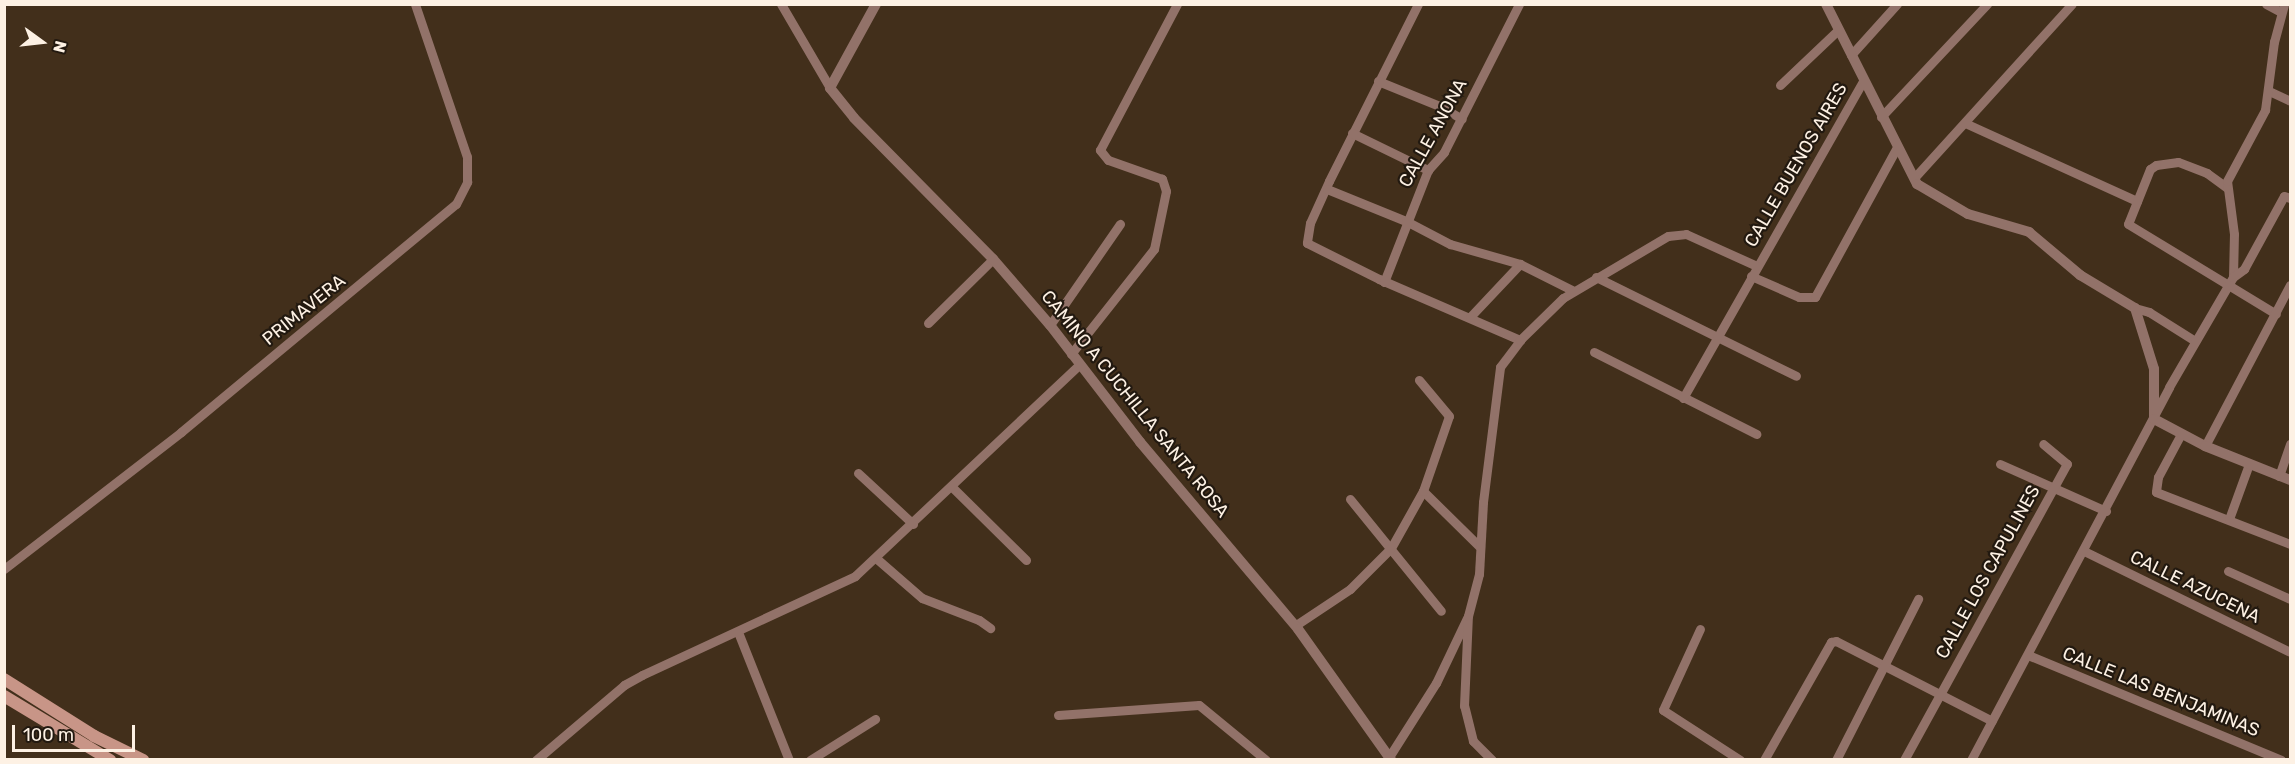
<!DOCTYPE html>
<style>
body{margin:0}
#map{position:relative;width:2295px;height:764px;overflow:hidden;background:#422f1b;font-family:Rubik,sans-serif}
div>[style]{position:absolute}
.minor>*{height:9px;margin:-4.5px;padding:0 4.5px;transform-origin:4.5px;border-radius:4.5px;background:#927269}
.tertiary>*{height:10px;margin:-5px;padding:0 5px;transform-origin:5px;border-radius:5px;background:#927269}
.secondary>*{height:12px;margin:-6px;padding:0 6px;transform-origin:6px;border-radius:6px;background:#c89587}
span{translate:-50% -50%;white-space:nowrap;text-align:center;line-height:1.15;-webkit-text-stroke:4.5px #221910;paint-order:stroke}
.street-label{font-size:18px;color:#fdf1e4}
.frame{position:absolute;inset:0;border:6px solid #fdf1e4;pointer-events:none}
.north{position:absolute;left:12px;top:12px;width:60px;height:60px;-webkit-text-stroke:4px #221910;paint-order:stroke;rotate:105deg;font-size:16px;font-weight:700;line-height:24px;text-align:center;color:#fdf1e4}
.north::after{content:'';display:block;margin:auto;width:21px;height:27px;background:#fdf1e4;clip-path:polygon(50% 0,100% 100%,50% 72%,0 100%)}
.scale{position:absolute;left:12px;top:725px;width:123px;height:27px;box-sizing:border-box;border:3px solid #fdf1e4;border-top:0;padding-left:8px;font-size:18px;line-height:21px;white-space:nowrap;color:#fdf1e4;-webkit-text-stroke:4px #221910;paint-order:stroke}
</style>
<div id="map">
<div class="minor">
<div style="left:781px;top:4px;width:97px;rotate:59.7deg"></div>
<div style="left:1418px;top:4px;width:198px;rotate:116.7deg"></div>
<div style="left:1329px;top:181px;width:46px;rotate:114.3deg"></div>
<div style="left:1310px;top:223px;width:20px;rotate:99deg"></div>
<div style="left:1307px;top:243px;width:80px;rotate:26.6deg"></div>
<div style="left:1379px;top:279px;width:154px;rotate:23.4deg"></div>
<div style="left:2266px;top:4px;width:17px;rotate:28deg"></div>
<div style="left:1851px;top:55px;width:69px;rotate:-48deg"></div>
<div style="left:1378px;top:81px;width:69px;rotate:22.1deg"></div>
<div style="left:1442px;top:107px;width:23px;rotate:31deg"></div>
<div style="left:1780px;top:85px;width:80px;rotate:-43.5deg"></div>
<div style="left:2269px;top:91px;width:23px;rotate:25deg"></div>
<div style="left:1881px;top:117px;width:155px;rotate:-46.8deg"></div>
<div style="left:1965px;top:123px;width:189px;rotate:24.4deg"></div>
<div style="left:1352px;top:133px;width:85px;rotate:26deg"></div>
<div style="left:1914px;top:178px;width:235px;rotate:-47.8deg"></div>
<div style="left:2226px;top:187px;width:24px;rotate:-144deg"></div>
<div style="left:2207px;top:173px;width:31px;rotate:-159deg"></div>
<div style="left:2178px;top:162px;width:22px;rotate:172deg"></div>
<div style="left:2156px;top:165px;width:7px;rotate:146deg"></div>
<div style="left:2150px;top:169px;width:59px;rotate:111.8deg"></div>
<div style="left:2128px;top:224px;width:173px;rotate:31.3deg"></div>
<div style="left:1327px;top:189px;width:85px;rotate:22.1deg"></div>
<div style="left:1406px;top:221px;width:50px;rotate:27.6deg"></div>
<div style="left:1450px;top:244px;width:73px;rotate:15.9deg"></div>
<div style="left:1520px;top:264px;width:58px;rotate:26.6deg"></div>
<div style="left:1751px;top:276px;width:52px;rotate:23.6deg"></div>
<div style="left:1799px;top:297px;width:16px"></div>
<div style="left:1815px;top:297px;width:171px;rotate:-61.3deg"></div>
<div style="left:1596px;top:277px;width:223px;rotate:26.3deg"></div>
<div style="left:2233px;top:277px;width:43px;rotate:-88.7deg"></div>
<div style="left:2234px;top:234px;width:53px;rotate:-97.5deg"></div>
<div style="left:2227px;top:181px;width:81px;rotate:-61.8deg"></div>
<div style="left:2265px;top:110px;width:69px;rotate:-82.5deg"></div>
<div style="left:2274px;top:42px;width:39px;rotate:-75deg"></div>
<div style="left:1384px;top:282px;width:120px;rotate:-68.6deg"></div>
<div style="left:1428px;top:170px;width:24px;rotate:-48deg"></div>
<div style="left:1444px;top:152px;width:166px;rotate:-63.1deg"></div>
<div style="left:2135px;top:308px;width:15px;rotate:16deg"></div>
<div style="left:2149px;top:312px;width:54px;rotate:32.2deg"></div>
<div style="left:1470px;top:317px;width:73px;rotate:-46.7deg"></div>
<div style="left:928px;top:323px;width:91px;rotate:-44.6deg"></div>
<div style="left:1050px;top:325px;width:123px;rotate:-55.3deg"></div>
<div style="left:1594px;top:352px;width:182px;rotate:26.8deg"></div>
<div style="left:1071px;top:354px;width:134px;rotate:-51.7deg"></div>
<div style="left:1154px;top:249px;width:59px;rotate:-78.3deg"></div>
<div style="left:1166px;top:191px;width:13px;rotate:-108deg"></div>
<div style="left:1162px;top:179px;width:57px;rotate:-160.6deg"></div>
<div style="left:1108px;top:160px;width:13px;rotate:-129deg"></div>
<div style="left:1100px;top:150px;width:165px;rotate:-62.2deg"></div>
<div style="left:1683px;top:398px;width:365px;rotate:-60.4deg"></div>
<div style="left:2181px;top:434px;width:49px;rotate:118.1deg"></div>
<div style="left:2158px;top:477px;width:15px;rotate:98deg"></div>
<div style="left:2156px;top:492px;width:144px;rotate:21.2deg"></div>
<div style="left:2205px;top:446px;width:182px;rotate:-62.2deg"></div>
<div style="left:2000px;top:464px;width:116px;rotate:23.9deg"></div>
<div style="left:858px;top:473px;width:75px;rotate:42.8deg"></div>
<div style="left:2279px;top:476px;width:34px;rotate:-71deg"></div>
<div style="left:952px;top:487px;width:104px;rotate:44.6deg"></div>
<div style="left:1423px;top:491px;width:78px;rotate:44.5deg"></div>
<div style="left:1350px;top:499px;width:144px;rotate:50.9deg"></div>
<div style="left:2229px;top:519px;width:59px;rotate:-70deg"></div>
<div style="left:2084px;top:551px;width:229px;rotate:26.1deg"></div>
<div style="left:877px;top:559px;width:60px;rotate:40.9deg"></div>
<div style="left:922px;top:598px;width:61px;rotate:21.1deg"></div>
<div style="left:979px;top:620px;width:14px;rotate:36deg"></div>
<div style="left:4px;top:569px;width:224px;rotate:-37.7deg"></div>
<div style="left:181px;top:432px;width:357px;rotate:-39.7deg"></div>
<div style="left:456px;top:204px;width:25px;rotate:-63deg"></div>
<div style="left:467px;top:182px;width:25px;rotate:-90deg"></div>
<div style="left:467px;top:157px;width:162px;rotate:-108.8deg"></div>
<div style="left:2228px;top:571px;width:68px;rotate:24.3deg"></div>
<div style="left:1296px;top:625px;width:65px;rotate:-33.7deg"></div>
<div style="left:1350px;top:589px;width:58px;rotate:-45deg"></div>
<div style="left:1391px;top:548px;width:65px;rotate:-60.7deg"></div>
<div style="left:1423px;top:491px;width:79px;rotate:-70.9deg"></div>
<div style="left:1449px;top:416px;width:47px;rotate:-129.8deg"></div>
<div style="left:1700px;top:629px;width:89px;rotate:114.6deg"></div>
<div style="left:1663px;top:710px;width:92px;rotate:33deg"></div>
<div style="left:738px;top:632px;width:138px;rotate:68.3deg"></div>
<div style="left:2028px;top:655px;width:274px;rotate:22.5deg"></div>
<div style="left:1058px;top:715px;width:141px;rotate:-4.1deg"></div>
<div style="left:1199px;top:705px;width:87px;rotate:39.4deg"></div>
<div style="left:1389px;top:757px;width:88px;rotate:-57.6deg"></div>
<div style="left:1436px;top:683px;width:72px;rotate:-64.5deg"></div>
<div style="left:536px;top:760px;width:116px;rotate:-40.4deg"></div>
<div style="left:624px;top:685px;width:21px;rotate:-29deg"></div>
<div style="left:642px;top:675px;width:235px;rotate:-24.9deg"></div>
<div style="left:855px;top:576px;width:308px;rotate:-43.3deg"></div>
<div style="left:810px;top:760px;width:77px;rotate:-32.2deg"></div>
<div style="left:1492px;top:760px;width:27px;rotate:-135deg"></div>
<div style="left:1473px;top:741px;width:36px;rotate:-104deg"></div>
<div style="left:1464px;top:706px;width:90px;rotate:-87.5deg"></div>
<div style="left:1468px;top:616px;width:43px;rotate:-75.3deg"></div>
<div style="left:1479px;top:574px;width:72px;rotate:-86.8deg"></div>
<div style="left:1483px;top:502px;width:136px;rotate:-82.8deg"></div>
<div style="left:1500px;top:367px;width:34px;rotate:-53deg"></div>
<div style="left:1520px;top:340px;width:60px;rotate:-44.3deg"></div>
<div style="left:1563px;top:298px;width:122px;rotate:-30.6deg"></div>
<div style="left:1668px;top:236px;width:18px;rotate:-6deg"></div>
<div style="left:1686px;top:234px;width:78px;rotate:24.3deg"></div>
<div style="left:1764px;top:760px;width:136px;rotate:-60.4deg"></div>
<div style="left:1831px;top:642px;width:5px;rotate:-11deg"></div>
<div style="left:1836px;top:641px;width:175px;rotate:27.1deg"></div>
<div style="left:1836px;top:760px;width:181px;rotate:-63deg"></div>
<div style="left:1904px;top:760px;width:338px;rotate:-61.2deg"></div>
<div style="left:2067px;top:464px;width:31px;rotate:-140deg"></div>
<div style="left:1971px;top:760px;width:422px;rotate:-62deg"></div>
<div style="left:2169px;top:387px;width:127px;rotate:-59.8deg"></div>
<div style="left:2233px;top:277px;width:14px;rotate:-36deg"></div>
<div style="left:2244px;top:269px;width:83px;rotate:-61.3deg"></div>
<div style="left:2284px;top:196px;width:6px;rotate:18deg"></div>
</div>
<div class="tertiary">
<div style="left:876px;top:4px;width:96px;rotate:118.7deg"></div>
<div style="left:830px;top:88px;width:38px;rotate:51deg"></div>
<div style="left:854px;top:118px;width:198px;rotate:45.4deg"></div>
<div style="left:993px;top:259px;width:87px;rotate:49.2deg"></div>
<div style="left:1050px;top:325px;width:148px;rotate:52.4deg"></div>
<div style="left:1140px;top:442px;width:245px;rotate:49.8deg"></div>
<div style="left:1298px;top:629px;width:161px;rotate:54.6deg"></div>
<div style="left:1826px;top:4px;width:202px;rotate:63.2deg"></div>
<div style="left:1917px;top:184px;width:59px;rotate:30.5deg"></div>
<div style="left:1968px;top:214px;width:64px;rotate:16.4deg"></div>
<div style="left:2029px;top:232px;width:67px;rotate:40.1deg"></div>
<div style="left:2080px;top:275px;width:64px;rotate:31deg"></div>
<div style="left:2135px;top:308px;width:64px;rotate:72.7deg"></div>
<div style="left:2154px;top:369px;width:50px;rotate:90deg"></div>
<div style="left:2154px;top:419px;width:58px;rotate:27.9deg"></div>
<div style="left:2205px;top:446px;width:92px;rotate:21.8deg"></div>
</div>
<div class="secondary">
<div style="left:4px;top:679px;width:107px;rotate:32.3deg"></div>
<div style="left:94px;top:736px;width:55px;rotate:26.1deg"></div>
<div style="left:4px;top:696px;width:124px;rotate:31.1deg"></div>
</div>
<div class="street-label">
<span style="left:1433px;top:133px;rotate:-61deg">CALLE ANONA</span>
<span style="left:1796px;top:165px;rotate:-60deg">CALLE BUENOS AIRES</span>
<span style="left:304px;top:310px;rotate:-39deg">PRIMAVERA</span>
<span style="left:1135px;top:404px;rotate:51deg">CAMINO A CUCHILLA SANTA ROSA</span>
<span style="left:1988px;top:572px;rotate:-61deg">CALLE LOS CAPULINES</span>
<span style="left:2195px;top:587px;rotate:26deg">CALLE AZUCENA</span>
<span style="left:2161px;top:692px;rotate:22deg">CALLE LAS BENJAMINAS</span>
</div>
<div class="frame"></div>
<div class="north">N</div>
<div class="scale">100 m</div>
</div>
